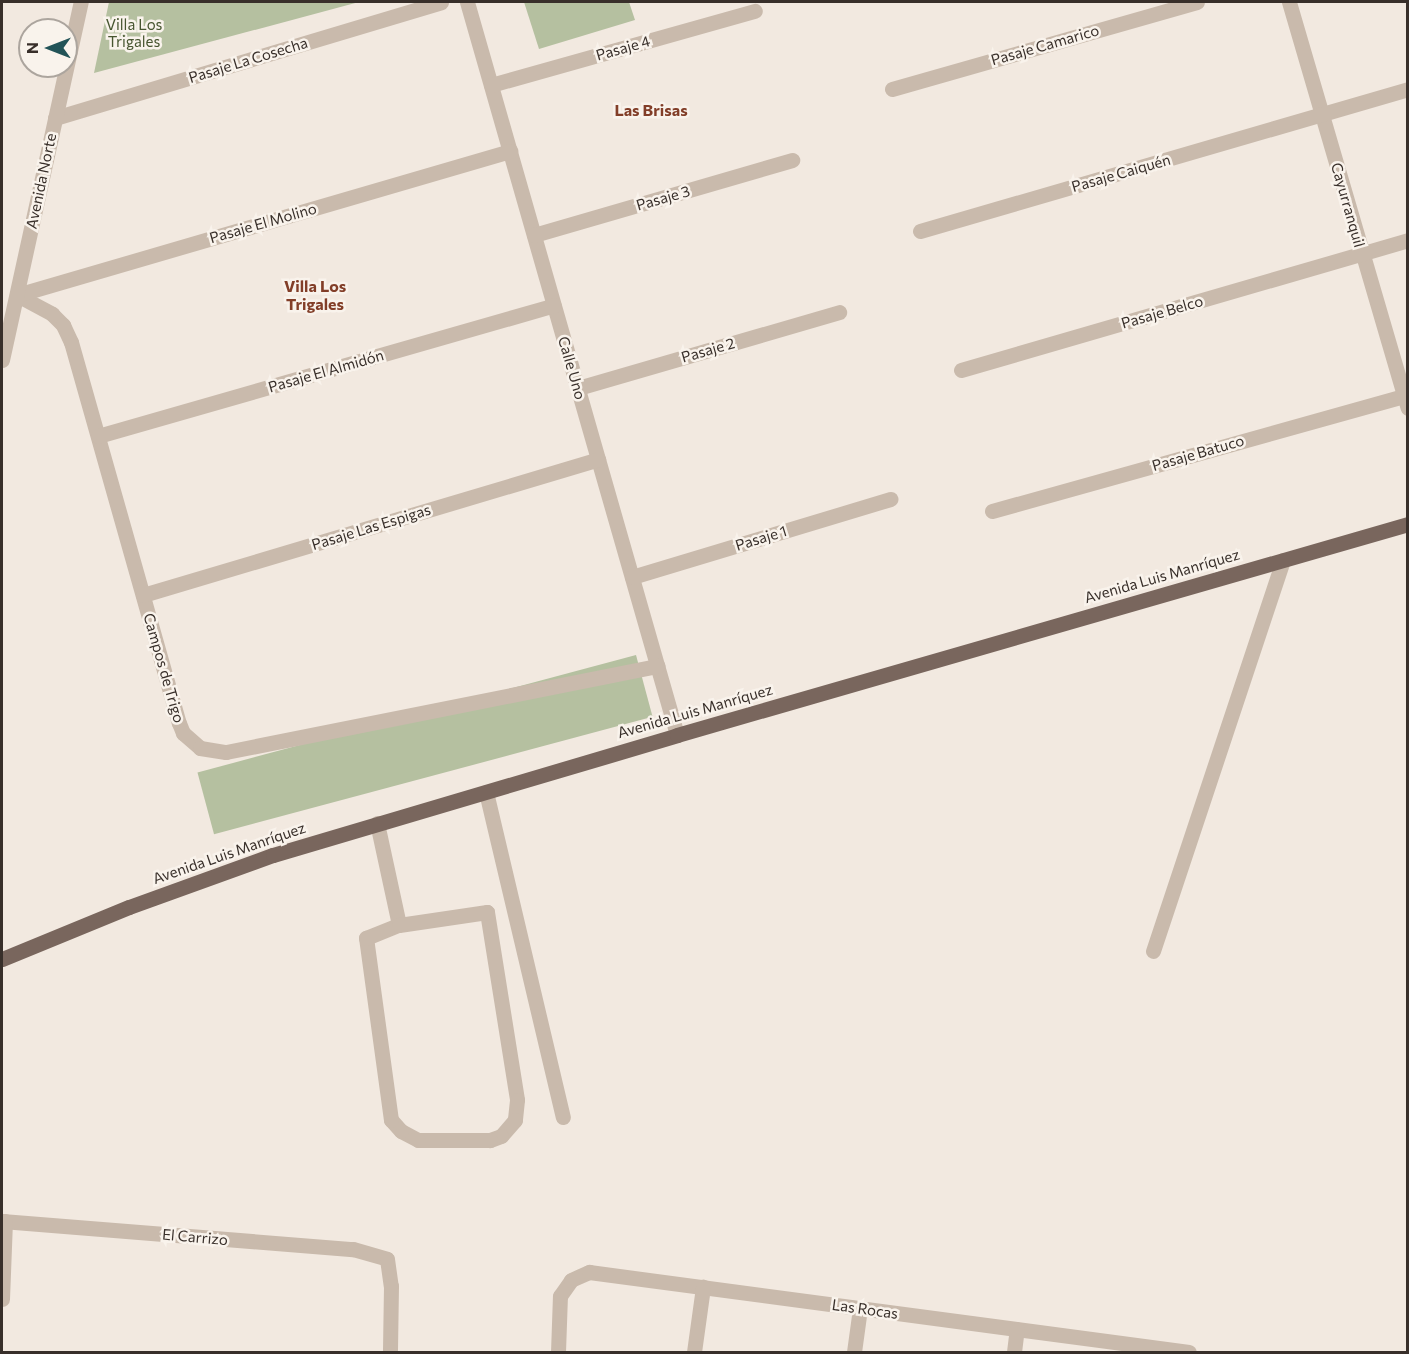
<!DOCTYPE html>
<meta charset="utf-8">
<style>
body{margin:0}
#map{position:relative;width:1409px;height:1354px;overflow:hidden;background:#f2e9e0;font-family:Commissioner,sans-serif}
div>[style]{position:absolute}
.green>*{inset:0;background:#b5c0a0;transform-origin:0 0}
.lane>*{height:15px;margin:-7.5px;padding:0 7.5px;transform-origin:7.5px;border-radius:7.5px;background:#c9baac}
.street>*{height:15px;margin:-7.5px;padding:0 7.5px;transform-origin:7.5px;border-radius:7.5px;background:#c9baac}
.primary>*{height:15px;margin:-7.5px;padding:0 7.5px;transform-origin:7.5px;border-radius:7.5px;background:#79665d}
span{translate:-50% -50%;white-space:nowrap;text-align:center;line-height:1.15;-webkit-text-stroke:5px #f9f3ec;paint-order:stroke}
.park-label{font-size:15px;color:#475530}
.street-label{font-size:15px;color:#382f2a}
.neighbourhood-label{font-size:16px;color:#823e28;font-weight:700}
.frame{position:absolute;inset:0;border:3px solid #382f2a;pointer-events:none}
.north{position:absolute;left:18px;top:18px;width:60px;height:60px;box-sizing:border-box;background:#f9f3ec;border:2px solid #aca59e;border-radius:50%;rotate:270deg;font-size:16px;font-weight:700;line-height:24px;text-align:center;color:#382f2a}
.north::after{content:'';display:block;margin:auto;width:21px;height:27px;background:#225357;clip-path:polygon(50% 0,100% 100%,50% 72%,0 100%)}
</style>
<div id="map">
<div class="green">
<div style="clip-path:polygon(109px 2px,359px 2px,94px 73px)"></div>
<div style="clip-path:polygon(524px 2px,629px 2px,635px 20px,539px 49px)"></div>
<div style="left:636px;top:655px;width:64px;height:454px;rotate:75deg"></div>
</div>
<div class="lane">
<div style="left:486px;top:792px;width:334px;rotate:76.7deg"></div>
<div style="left:377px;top:823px;width:104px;rotate:77.8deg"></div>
<div style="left:487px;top:912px;width:190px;rotate:80.9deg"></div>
<div style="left:517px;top:1100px;width:20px;rotate:96deg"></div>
<div style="left:515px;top:1120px;width:21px;rotate:131deg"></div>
<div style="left:501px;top:1136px;width:12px;rotate:160deg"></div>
<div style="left:490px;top:1140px;width:72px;rotate:180deg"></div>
<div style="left:418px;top:1140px;width:19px;rotate:-152deg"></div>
<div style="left:401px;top:1131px;width:15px;rotate:-132deg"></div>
<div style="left:391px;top:1120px;width:184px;rotate:-97.8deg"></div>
<div style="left:366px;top:938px;width:35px;rotate:-22deg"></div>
<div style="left:399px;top:925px;width:89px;rotate:-8.4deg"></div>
</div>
<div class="street">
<div style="left:467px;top:2px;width:762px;rotate:74.01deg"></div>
<div style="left:1289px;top:2px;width:423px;rotate:73.7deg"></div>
<div style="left:491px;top:85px;width:274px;rotate:-15.7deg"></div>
<div style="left:892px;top:89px;width:317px;rotate:-15.9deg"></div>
<div style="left:55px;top:118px;width:403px;rotate:-16.7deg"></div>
<div style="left:920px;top:231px;width:508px;rotate:-16.22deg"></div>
<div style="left:534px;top:235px;width:269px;rotate:-16.2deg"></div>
<div style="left:17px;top:295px;width:40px;rotate:28deg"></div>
<div style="left:52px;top:314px;width:16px;rotate:45deg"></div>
<div style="left:63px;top:325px;width:19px;rotate:65deg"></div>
<div style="left:71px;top:342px;width:396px;rotate:74.2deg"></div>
<div style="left:179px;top:723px;width:11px;rotate:68deg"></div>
<div style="left:183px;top:733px;width:23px;rotate:41deg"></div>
<div style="left:200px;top:748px;width:26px;rotate:9deg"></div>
<div style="left:226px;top:752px;width:440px;rotate:-11.3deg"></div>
<div style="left:17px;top:295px;width:514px;rotate:-16.28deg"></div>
<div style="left:2px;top:360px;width:367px;rotate:-77.6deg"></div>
<div style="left:961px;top:370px;width:466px;rotate:-16.2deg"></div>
<div style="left:578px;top:388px;width:272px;rotate:-16.2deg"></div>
<div style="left:98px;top:436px;width:474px;rotate:-16deg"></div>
<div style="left:992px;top:511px;width:432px;rotate:-15.6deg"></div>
<div style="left:632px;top:577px;width:270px;rotate:-16.8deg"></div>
<div style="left:143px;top:595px;width:475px;rotate:-16.6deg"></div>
<div style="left:1153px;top:951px;width:412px;rotate:-71.6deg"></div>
<div style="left:2px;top:1221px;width:352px;rotate:4.6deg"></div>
<div style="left:353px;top:1249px;width:35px;rotate:16deg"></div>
<div style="left:387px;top:1259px;width:27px;rotate:82deg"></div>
<div style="left:391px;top:1286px;width:66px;rotate:90.9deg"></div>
<div style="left:2px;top:1299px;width:78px;rotate:-87.8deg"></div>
<div style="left:558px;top:1352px;width:56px;rotate:-88deg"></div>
<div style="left:560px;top:1296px;width:19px;rotate:-55deg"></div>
<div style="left:571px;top:1280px;width:20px;rotate:-24deg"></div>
<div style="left:589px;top:1272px;width:605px;rotate:7.59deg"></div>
<div style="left:694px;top:1352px;width:66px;rotate:-82.1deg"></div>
<div style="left:854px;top:1352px;width:44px;rotate:-82.2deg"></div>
<div style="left:1014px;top:1352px;width:23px;rotate:-83deg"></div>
</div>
<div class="primary">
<div style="left:2px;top:959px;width:137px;rotate:-22.3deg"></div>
<div style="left:129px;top:907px;width:153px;rotate:-19.9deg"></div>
<div style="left:273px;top:855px;width:421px;rotate:-16.5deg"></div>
<div style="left:677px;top:735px;width:761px;rotate:-16.1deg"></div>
</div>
<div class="park-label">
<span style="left:134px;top:33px">Villa Los<br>Trigales</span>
</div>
<div class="street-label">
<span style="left:1045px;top:45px;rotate:-16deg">Pasaje Camarico</span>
<span style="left:623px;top:48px;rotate:-16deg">Pasaje 4</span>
<span style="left:248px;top:60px;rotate:-17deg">Pasaje La Cosecha</span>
<span style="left:1121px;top:173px;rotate:-16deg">Pasaje Caiquén</span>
<span style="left:41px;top:181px;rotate:-78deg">Avenida Norte</span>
<span style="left:663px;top:198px;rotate:-16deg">Pasaje 3</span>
<span style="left:1348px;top:205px;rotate:74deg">Cayurranquil</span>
<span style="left:263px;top:223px;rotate:-16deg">Pasaje El Molino</span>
<span style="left:1162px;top:312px;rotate:-16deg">Pasaje Belco</span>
<span style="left:708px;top:350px;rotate:-16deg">Pasaje 2</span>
<span style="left:572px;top:368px;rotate:74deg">Calle Uno</span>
<span style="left:326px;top:371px;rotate:-16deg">Pasaje El Almidón</span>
<span style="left:1198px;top:453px;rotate:-16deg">Pasaje Batuco</span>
<span style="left:371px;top:527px;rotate:-17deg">Pasaje Las Espigas</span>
<span style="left:761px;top:538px;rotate:-17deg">Pasaje 1</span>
<span style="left:1162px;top:576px;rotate:-16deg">Avenida Luis Manríquez</span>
<span style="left:164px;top:668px;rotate:74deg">Campos de Trigo</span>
<span style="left:695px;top:711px;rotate:-16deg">Avenida Luis Manríquez</span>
<span style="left:229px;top:853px;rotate:-19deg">Avenida Luis Manríquez</span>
<span style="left:195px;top:1237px;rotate:5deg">El Carrizo</span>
<span style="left:865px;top:1309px;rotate:8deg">Las Rocas</span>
</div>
<div class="neighbourhood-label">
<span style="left:651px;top:110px">Las Brisas</span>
<span style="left:315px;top:295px">Villa Los<br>Trigales</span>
</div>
<div class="frame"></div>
<div class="north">N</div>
</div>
